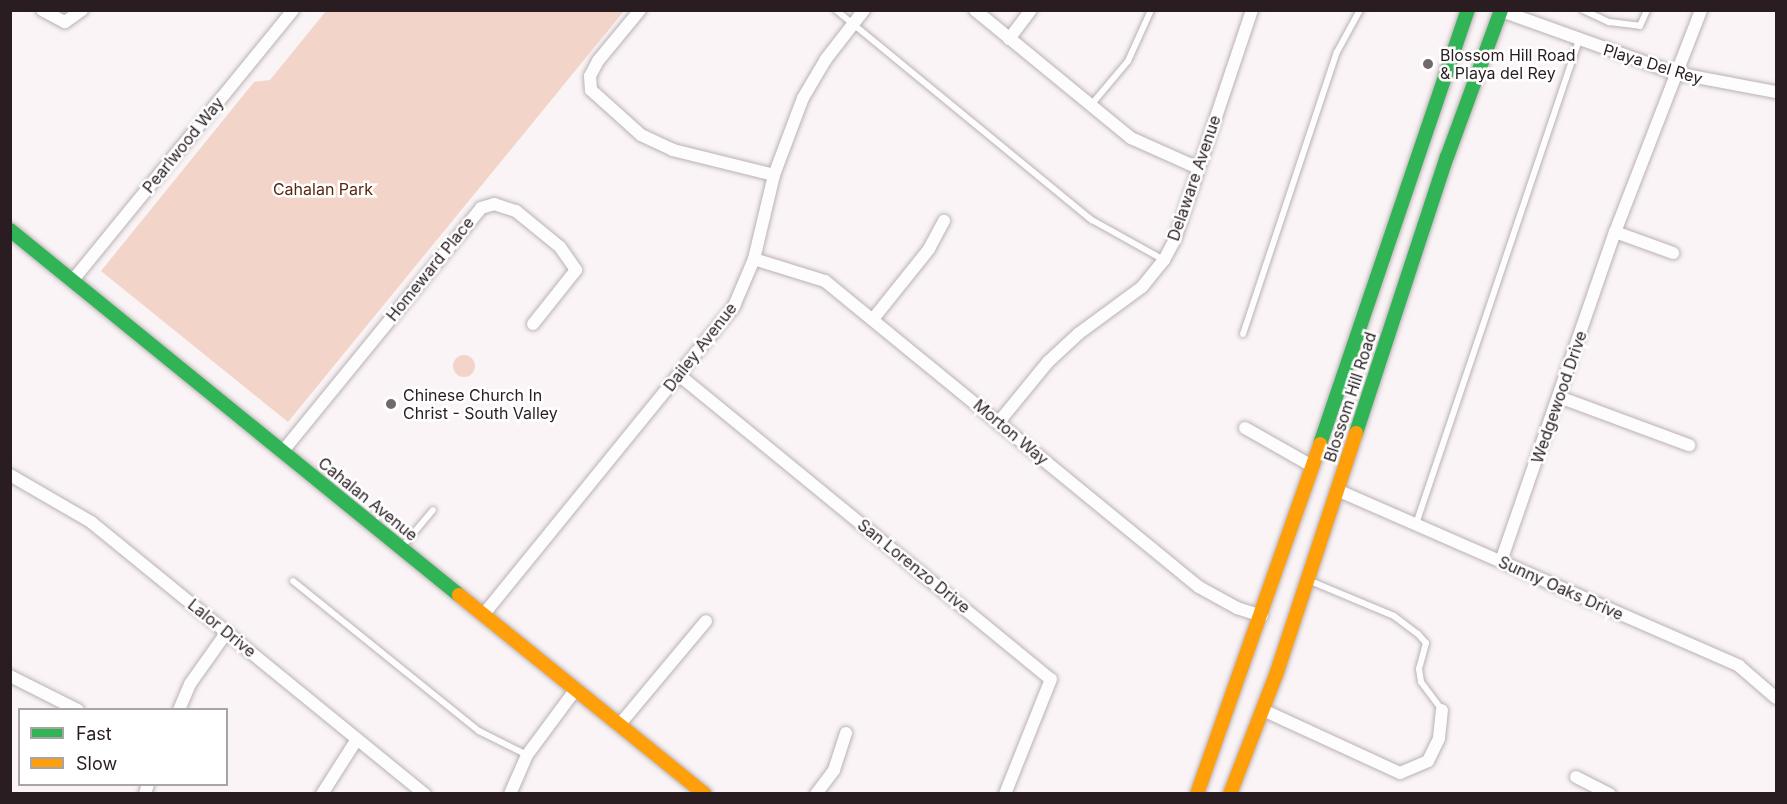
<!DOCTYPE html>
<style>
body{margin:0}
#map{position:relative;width:1787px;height:804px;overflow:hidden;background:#faf4f6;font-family:Inter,sans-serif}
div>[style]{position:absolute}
.green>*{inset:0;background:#f3d4c8}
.round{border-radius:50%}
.roads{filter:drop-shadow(0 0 2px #bab1b5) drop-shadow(0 0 2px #bab1b5)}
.lane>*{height:6px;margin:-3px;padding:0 3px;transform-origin:3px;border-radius:3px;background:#fefdfe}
.street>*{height:12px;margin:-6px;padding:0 6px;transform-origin:6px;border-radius:6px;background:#fefdfe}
.fast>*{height:14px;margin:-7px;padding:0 7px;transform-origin:7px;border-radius:7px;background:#30b455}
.slow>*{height:14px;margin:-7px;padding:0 7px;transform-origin:7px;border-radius:7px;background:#ff9f0a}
.dots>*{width:16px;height:16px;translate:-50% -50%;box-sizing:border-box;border:3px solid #fff;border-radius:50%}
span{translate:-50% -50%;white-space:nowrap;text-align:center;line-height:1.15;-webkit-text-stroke:5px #fff;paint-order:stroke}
.poi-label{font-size:16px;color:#291d22}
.left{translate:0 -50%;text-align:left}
.street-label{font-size:16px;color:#291d22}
.park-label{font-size:16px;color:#5a270d}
.frame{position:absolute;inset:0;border:12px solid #291d22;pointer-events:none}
.legend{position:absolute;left:18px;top:708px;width:210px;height:78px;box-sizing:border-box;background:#fff;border:2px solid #a9a5a7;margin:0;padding:8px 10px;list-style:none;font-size:18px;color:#291d22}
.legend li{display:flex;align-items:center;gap:12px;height:30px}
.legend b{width:30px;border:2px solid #a9a5a7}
</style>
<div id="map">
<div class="green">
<div style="clip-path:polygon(326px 11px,624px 11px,288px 422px,101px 271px,254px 82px,270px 80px)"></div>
<div class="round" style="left:453px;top:355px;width:22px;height:22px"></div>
</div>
<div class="roads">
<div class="lane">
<div style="left:836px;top:10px;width:331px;rotate:39.4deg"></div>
<div style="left:1092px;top:220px;width:82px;rotate:29.1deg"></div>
<div style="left:1583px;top:10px;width:29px;rotate:25deg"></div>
<div style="left:1609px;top:22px;width:31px;rotate:7deg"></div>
<div style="left:1640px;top:26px;width:17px;rotate:-66deg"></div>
<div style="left:1091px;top:105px;width:57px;rotate:-49.9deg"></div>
<div style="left:1128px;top:61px;width:56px;rotate:-65.7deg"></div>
<div style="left:1243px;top:334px;width:297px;rotate:-71.6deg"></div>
<div style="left:1337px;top:52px;width:48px;rotate:-61.3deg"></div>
<div style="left:1416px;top:524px;width:511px;rotate:-71.39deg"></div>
<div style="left:402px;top:547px;width:48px;rotate:-50deg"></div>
<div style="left:1308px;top:580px;width:93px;rotate:22.7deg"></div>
<div style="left:1394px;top:616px;width:30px;rotate:37deg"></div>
<div style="left:1418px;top:634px;width:12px;rotate:48deg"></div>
<div style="left:1426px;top:643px;width:27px;rotate:105deg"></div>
<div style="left:1419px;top:669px;width:13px;rotate:81deg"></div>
<div style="left:1421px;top:682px;width:35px;rotate:53deg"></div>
<div style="left:293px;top:581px;width:239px;rotate:38.9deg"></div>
<div style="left:479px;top:731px;width:54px;rotate:26.6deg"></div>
</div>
<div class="street">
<div style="left:42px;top:10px;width:26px;rotate:28deg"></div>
<div style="left:65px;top:22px;width:21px;rotate:-35deg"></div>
<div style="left:640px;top:10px;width:66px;rotate:129.5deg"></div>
<div style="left:598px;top:61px;width:17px;rotate:118deg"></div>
<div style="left:590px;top:76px;width:14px;rotate:86deg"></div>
<div style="left:591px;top:90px;width:67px;rotate:42deg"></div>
<div style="left:641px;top:135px;width:35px;rotate:25deg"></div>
<div style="left:673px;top:150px;width:104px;rotate:13.9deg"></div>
<div style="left:975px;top:10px;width:202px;rotate:39.4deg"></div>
<div style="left:1131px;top:138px;width:73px;rotate:24.1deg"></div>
<div style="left:1499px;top:10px;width:187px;rotate:19.7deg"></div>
<div style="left:1675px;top:73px;width:103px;rotate:10.7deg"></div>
<div style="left:1009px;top:39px;width:36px;rotate:-53deg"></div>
<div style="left:1615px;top:232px;width:62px;rotate:19.9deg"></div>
<div style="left:754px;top:259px;width:74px;rotate:17.2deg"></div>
<div style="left:825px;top:281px;width:483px;rotate:39.3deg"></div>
<div style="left:1199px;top:587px;width:43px;rotate:28.9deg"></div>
<div style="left:1237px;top:608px;width:26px;rotate:18deg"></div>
<div style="left:73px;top:280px;width:348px;rotate:-50.8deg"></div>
<div style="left:873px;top:319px;width:90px;rotate:-51.3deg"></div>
<div style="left:929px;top:249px;width:32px;rotate:-62deg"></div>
<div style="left:679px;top:375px;width:480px;rotate:39.3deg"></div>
<div style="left:1051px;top:679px;width:124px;rotate:111.8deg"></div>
<div style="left:1559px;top:397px;width:139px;rotate:20.3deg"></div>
<div style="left:998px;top:423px;width:79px;rotate:-50.7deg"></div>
<div style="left:1048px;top:362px;width:41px;rotate:-43deg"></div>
<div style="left:1078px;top:334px;width:79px;rotate:-36.3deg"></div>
<div style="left:1142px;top:287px;width:35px;rotate:-51deg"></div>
<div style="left:1164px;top:260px;width:24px;rotate:-62deg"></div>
<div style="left:1175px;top:239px;width:242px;rotate:-71.4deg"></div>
<div style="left:1245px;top:428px;width:77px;rotate:29.6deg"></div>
<div style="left:283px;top:451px;width:313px;rotate:-50.8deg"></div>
<div style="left:481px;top:208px;width:14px;rotate:-17deg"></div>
<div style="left:494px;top:204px;width:23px;rotate:18deg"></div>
<div style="left:516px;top:211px;width:57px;rotate:39.3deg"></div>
<div style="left:560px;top:247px;width:28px;rotate:55deg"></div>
<div style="left:576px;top:270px;width:69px;rotate:128.5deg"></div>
<div style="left:10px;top:475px;width:94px;rotate:30.1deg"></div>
<div style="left:91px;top:522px;width:431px;rotate:39.2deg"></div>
<div style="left:1337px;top:490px;width:439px;rotate:23.6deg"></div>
<div style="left:1739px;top:666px;width:49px;rotate:40.9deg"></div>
<div style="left:1501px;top:561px;width:348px;rotate:-70.9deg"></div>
<div style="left:1615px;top:232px;width:238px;rotate:-68.8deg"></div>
<div style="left:484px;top:614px;width:397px;rotate:-50.9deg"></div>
<div style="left:734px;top:306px;width:51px;rotate:-66.9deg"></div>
<div style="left:754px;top:259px;width:86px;rotate:-76.6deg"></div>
<div style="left:774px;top:175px;width:82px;rotate:-69.4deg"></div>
<div style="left:803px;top:98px;width:45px;rotate:-59.5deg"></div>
<div style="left:826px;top:59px;width:62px;rotate:-52.2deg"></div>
<div style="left:10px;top:676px;width:76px;rotate:26.6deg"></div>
<div style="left:179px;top:710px;width:28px;rotate:-67deg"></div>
<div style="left:190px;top:684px;width:64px;rotate:-54.6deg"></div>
<div style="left:1263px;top:710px;width:151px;rotate:24.7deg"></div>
<div style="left:1400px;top:773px;width:30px;rotate:-23deg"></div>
<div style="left:1428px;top:761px;width:25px;rotate:-64deg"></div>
<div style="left:1439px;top:738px;width:28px;rotate:-84deg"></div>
<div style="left:620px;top:724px;width:134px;rotate:-50.1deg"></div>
<div style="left:1576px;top:777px;width:38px;rotate:27deg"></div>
<div style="left:145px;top:794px;width:10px;rotate:-73deg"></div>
<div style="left:322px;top:794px;width:65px;rotate:-57.5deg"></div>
<div style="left:510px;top:794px;width:43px;rotate:-66.4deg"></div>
<div style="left:527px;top:755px;width:82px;rotate:-53.4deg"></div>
<div style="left:816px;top:794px;width:30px;rotate:-53deg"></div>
<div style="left:834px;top:770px;width:39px;rotate:-72deg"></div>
</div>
<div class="fast">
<div style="left:10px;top:230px;width:579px;rotate:39.11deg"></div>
<div style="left:1356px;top:433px;width:291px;rotate:-71.8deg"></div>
<div style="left:1447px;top:157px;width:157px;rotate:-69.8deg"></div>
<div style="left:1320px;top:444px;width:459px;rotate:-71.2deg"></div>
</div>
<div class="slow">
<div style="left:459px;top:595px;width:316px;rotate:39deg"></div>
<div style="left:1197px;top:794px;width:371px;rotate:-70.6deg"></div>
<div style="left:1230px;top:794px;width:128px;rotate:-68.9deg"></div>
<div style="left:1276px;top:675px;width:255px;rotate:-71.7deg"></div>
</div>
</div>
<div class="dots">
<div style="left:1428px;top:64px;background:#72686c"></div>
<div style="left:391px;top:404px;background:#72686c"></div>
</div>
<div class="poi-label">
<span class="left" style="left:1440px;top:64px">Blossom Hill Road<br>&amp; Playa del Rey</span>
<span class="left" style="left:403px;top:404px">Chinese Church In<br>Christ - South Valley</span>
</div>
<div class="street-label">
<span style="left:1653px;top:64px;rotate:17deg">Playa Del Rey</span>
<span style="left:183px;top:145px;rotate:-51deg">Pearlwood Way</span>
<span style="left:1194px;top:178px;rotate:-71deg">Delaware Avenue</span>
<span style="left:430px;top:269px;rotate:-51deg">Homeward Place</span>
<span style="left:700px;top:347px;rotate:-52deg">Dailey Avenue</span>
<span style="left:1350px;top:397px;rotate:-72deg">Blossom Hill Road</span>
<span style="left:1559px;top:397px;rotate:-71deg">Wedgewood Drive</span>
<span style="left:1011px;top:432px;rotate:40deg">Morton Way</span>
<span style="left:368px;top:499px;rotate:39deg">Cahalan Avenue</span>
<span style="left:914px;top:566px;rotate:39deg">San Lorenzo Drive</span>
<span style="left:1561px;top:588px;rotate:24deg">Sunny Oaks Drive</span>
<span style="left:222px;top:628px;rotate:39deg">Lalor Drive</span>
</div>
<div class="park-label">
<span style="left:323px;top:189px">Cahalan Park</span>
</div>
<div class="frame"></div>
<ul class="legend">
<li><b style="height:8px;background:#30b455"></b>Fast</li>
<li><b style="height:8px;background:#ff9f0a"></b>Slow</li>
</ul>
</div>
